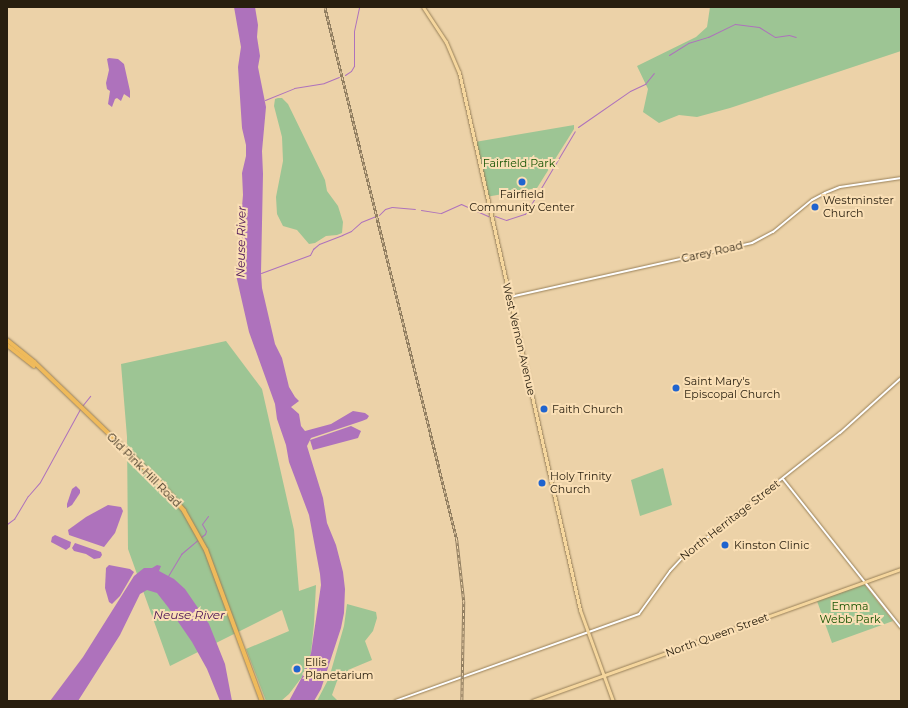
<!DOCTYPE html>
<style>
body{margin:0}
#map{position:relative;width:908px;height:708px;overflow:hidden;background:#ecd2a8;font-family:Montserrat,sans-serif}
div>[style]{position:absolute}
.green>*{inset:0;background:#9dc594}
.water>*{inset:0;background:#ae72bc}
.stream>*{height:1px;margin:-0.5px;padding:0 0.5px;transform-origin:0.5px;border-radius:0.5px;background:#ae72bc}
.roads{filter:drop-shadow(0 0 1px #998159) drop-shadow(0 0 1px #998159)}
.minor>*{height:2px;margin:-1px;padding:0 1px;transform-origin:1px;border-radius:1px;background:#fff}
.major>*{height:3px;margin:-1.5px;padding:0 1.5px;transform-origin:1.5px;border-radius:1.5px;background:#f5d69d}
.highway>*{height:4px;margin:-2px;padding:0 2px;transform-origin:2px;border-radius:2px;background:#efba5b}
.rail>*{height:2.5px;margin-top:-1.25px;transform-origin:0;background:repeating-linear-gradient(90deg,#fadfb5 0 3px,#917e60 0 6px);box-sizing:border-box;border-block:1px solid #917e60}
.dots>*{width:11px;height:11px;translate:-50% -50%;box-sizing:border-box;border:2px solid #fadfb5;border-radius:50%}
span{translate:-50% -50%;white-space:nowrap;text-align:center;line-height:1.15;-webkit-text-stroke:4px #fadfb5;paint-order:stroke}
.park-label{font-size:11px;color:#145200}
.poi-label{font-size:11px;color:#281e0e}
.left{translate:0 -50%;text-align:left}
.street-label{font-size:11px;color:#281e0e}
.water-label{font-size:12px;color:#491055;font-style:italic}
.frame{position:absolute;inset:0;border:8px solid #281e0e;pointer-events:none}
</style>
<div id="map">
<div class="green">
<div style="clip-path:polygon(710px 7px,901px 7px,901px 51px,730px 108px,697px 117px,679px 115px,659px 123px,643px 112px,648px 89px,637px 66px,696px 37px,707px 27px)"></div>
<div style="clip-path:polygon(278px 98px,282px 98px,288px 104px,325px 180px,327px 191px,338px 206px,343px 222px,342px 233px,337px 235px,326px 236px,315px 243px,309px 244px,297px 230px,283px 226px,277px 214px,276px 197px,283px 161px,282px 137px,274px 106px,275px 99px)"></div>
<div style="clip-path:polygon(574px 125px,574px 129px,537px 188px,486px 197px,475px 142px)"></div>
<div style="clip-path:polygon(226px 341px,262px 389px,294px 530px,299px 591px,316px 585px,314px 624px,311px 653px,302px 677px,289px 694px,281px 701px,266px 701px,246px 649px,289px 631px,282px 610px,170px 666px,128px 549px,127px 437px,121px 364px)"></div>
<div style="clip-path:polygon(663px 468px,672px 505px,640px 516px,631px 480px)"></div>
<div style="clip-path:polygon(864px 584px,893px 621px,832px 643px,817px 601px)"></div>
<div style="clip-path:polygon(347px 604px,376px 612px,377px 618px,373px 631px,365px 641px,372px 660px,348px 670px,349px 675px,337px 681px,332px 695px,338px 701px,317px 701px,329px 678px,344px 626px)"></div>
</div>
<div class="water">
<div style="clip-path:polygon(234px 7px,255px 7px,258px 25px,257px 37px,260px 56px,258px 67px,266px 107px,262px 151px,263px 174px,261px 273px,262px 288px,275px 344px,282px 358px,289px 387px,295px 397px,299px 401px,291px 407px,299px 414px,301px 426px,305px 431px,331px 424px,353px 411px,365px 413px,369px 416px,367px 419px,362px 421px,311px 438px,307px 446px,323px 498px,327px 523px,336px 545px,343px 572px,345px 589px,344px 613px,341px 628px,321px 689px,314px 701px,289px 701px,302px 677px,311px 653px,321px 585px,320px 574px,309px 515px,289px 462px,286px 445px,277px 419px,275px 404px,249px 332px,236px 275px,243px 195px,242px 173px,246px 156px,246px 145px,242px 128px,238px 67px,241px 47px)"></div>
<div style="clip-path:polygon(109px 58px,118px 59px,124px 64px,130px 91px,130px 98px,124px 94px,121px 101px,117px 98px,115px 99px,112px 107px,108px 104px,110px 91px,107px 89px,106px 83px,109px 70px,107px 59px)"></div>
<div style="clip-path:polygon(351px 426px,361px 431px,358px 438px,313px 450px,310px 440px)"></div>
<div style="clip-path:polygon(76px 486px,80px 490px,80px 493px,72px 505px,67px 508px,67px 504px,72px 489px)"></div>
<div style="clip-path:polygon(108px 505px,121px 507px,123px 511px,115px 533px,104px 547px,69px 535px,68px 530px,86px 517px)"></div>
<div style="clip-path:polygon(55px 535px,71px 542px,70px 547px,66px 550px,51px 542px,52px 537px)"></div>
<div style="clip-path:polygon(75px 543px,101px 552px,102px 555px,100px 558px,94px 559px,86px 554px,74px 551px,72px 548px)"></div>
<div style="clip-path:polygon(109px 565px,130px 569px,134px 572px,120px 596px,112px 604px,109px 602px,105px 588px,106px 568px)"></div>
<div style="clip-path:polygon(157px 565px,161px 566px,159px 571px,174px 579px,185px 589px,209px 624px,225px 664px,232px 701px,220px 701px,207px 669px,192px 642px,168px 607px,157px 593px,147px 590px,140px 594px,120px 635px,78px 701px,50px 701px,83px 657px,134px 576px,144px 568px,152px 568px)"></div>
</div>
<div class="stream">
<div style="left:669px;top:55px;width:22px;rotate:-32deg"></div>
<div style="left:688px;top:43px;width:21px;rotate:-17deg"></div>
<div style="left:708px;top:37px;width:30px;rotate:-26deg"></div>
<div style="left:735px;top:24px;width:24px;rotate:7deg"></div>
<div style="left:759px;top:27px;width:19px;rotate:32deg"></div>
<div style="left:775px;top:37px;width:14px;rotate:-8deg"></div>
<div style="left:789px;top:35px;width:7px;rotate:16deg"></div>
<div style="left:345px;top:75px;width:7px;rotate:-34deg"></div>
<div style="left:351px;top:71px;width:6px;rotate:-59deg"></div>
<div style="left:354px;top:66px;width:35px;rotate:-90deg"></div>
<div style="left:354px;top:31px;width:25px;rotate:-78deg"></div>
<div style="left:265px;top:100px;width:31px;rotate:-22deg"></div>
<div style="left:294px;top:88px;width:30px;rotate:-9deg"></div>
<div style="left:324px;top:83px;width:16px;rotate:-22deg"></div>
<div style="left:578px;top:127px;width:63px;rotate:-34.7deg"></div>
<div style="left:630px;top:91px;width:17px;rotate:-25deg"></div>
<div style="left:645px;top:84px;width:14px;rotate:-51deg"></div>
<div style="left:541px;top:188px;width:66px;rotate:-59.2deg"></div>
<div style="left:421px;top:210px;width:20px;rotate:9deg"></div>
<div style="left:441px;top:213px;width:22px;rotate:-24deg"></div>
<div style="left:461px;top:204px;width:30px;rotate:24deg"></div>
<div style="left:379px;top:215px;width:8px;rotate:-45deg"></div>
<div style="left:385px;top:209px;width:7px;rotate:-16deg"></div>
<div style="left:392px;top:207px;width:23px;rotate:5deg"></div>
<div style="left:495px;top:216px;width:12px;rotate:20deg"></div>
<div style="left:506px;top:220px;width:20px;rotate:-18deg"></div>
<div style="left:525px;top:214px;width:25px;rotate:-58deg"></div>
<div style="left:261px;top:273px;width:52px;rotate:-20.2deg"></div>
<div style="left:310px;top:255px;width:7px;rotate:-63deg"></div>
<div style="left:313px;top:249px;width:8px;rotate:-40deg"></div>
<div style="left:319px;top:244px;width:25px;rotate:-21deg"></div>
<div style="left:342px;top:235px;width:10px;rotate:-24deg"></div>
<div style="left:351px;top:231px;width:13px;rotate:-42deg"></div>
<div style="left:361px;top:222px;width:16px;rotate:-22deg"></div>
<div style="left:82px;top:406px;width:13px;rotate:-51deg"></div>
<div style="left:7px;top:524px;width:9px;rotate:-36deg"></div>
<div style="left:14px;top:519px;width:27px;rotate:-59deg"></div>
<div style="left:28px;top:496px;width:18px;rotate:-49deg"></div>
<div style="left:40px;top:482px;width:83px;rotate:-61.3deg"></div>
<div style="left:201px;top:537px;width:5px;rotate:-37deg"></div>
<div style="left:205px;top:534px;width:3px;rotate:-72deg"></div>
<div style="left:206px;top:531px;width:8px;rotate:-120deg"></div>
<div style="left:202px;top:524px;width:10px;rotate:-53deg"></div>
<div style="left:168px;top:576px;width:26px;rotate:-59deg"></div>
<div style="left:181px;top:554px;width:23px;rotate:-40deg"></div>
</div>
<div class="roads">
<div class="minor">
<div style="left:510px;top:297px;width:248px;rotate:-12.6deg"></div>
<div style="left:752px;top:243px;width:24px;rotate:-28deg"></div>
<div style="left:773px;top:232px;width:50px;rotate:-39.4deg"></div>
<div style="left:812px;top:200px;width:15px;rotate:-28deg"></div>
<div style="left:825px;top:193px;width:16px;rotate:-22deg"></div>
<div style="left:840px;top:187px;width:62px;rotate:-8.4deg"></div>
<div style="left:783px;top:479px;width:190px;rotate:51.6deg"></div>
<div style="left:395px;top:701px;width:259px;rotate:-19.6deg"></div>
<div style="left:639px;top:614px;width:53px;rotate:-54.2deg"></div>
<div style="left:670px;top:571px;width:21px;rotate:-47deg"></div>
<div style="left:684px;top:556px;width:199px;rotate:-38.3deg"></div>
<div style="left:840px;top:433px;width:82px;rotate:-42deg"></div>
</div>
<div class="major">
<div style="left:423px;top:7px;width:42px;rotate:56.7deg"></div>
<div style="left:446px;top:42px;width:33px;rotate:67deg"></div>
<div style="left:459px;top:72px;width:551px;rotate:77.32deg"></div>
<div style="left:580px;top:610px;width:97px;rotate:70.1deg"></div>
<div style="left:532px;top:701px;width:392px;rotate:-19.7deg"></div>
</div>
<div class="highway">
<div style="left:7px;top:340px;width:35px;rotate:39deg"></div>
<div style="left:34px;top:362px;width:175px;rotate:43.8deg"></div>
<div style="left:160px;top:483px;width:37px;rotate:49deg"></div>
<div style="left:184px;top:511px;width:45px;rotate:60.6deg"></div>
<div style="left:206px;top:550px;width:161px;rotate:69.7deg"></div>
<div style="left:7px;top:345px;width:34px;rotate:38deg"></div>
</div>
</div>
<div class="rail">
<div style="left:325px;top:7px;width:549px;rotate:76.09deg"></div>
<div style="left:457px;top:540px;width:61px;rotate:83.5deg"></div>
<div style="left:464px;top:601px;width:100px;rotate:91.1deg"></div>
</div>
<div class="dots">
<div style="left:522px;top:182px;background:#2064cf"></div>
<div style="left:815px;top:207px;background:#2064cf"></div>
<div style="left:676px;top:388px;background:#2064cf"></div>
<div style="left:544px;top:409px;background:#2064cf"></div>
<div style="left:542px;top:483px;background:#2064cf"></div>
<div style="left:725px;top:545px;background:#2064cf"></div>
<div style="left:297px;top:669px;background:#2064cf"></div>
</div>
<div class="park-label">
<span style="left:519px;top:163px">Fairfield Park</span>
<span style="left:850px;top:613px">Emma<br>Webb Park</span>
</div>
<div class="poi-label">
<span style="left:522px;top:201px">Fairfield<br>Community Center</span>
<span class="left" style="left:823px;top:207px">Westminster<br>Church</span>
<span class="left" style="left:684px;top:388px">Saint Mary's<br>Episcopal Church</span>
<span class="left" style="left:552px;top:409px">Faith Church</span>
<span class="left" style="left:550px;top:483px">Holy Trinity<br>Church</span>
<span class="left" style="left:734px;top:545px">Kinston Clinic</span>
<span class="left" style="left:305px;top:669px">Ellis<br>Planetarium</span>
</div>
<div class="street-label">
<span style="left:712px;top:252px;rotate:-13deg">Carey Road</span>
<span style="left:519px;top:339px;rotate:77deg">West Vernon Avenue</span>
<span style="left:144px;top:470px;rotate:45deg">Old Pink Hill Road</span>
<span style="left:730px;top:520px;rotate:-38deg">North Herritage Street</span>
<span style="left:717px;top:635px;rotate:-20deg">North Queen Street</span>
</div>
<div class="water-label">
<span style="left:241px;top:242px;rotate:-89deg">Neuse River</span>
<span style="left:189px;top:615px">Neuse River</span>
</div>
<div class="frame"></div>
</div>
